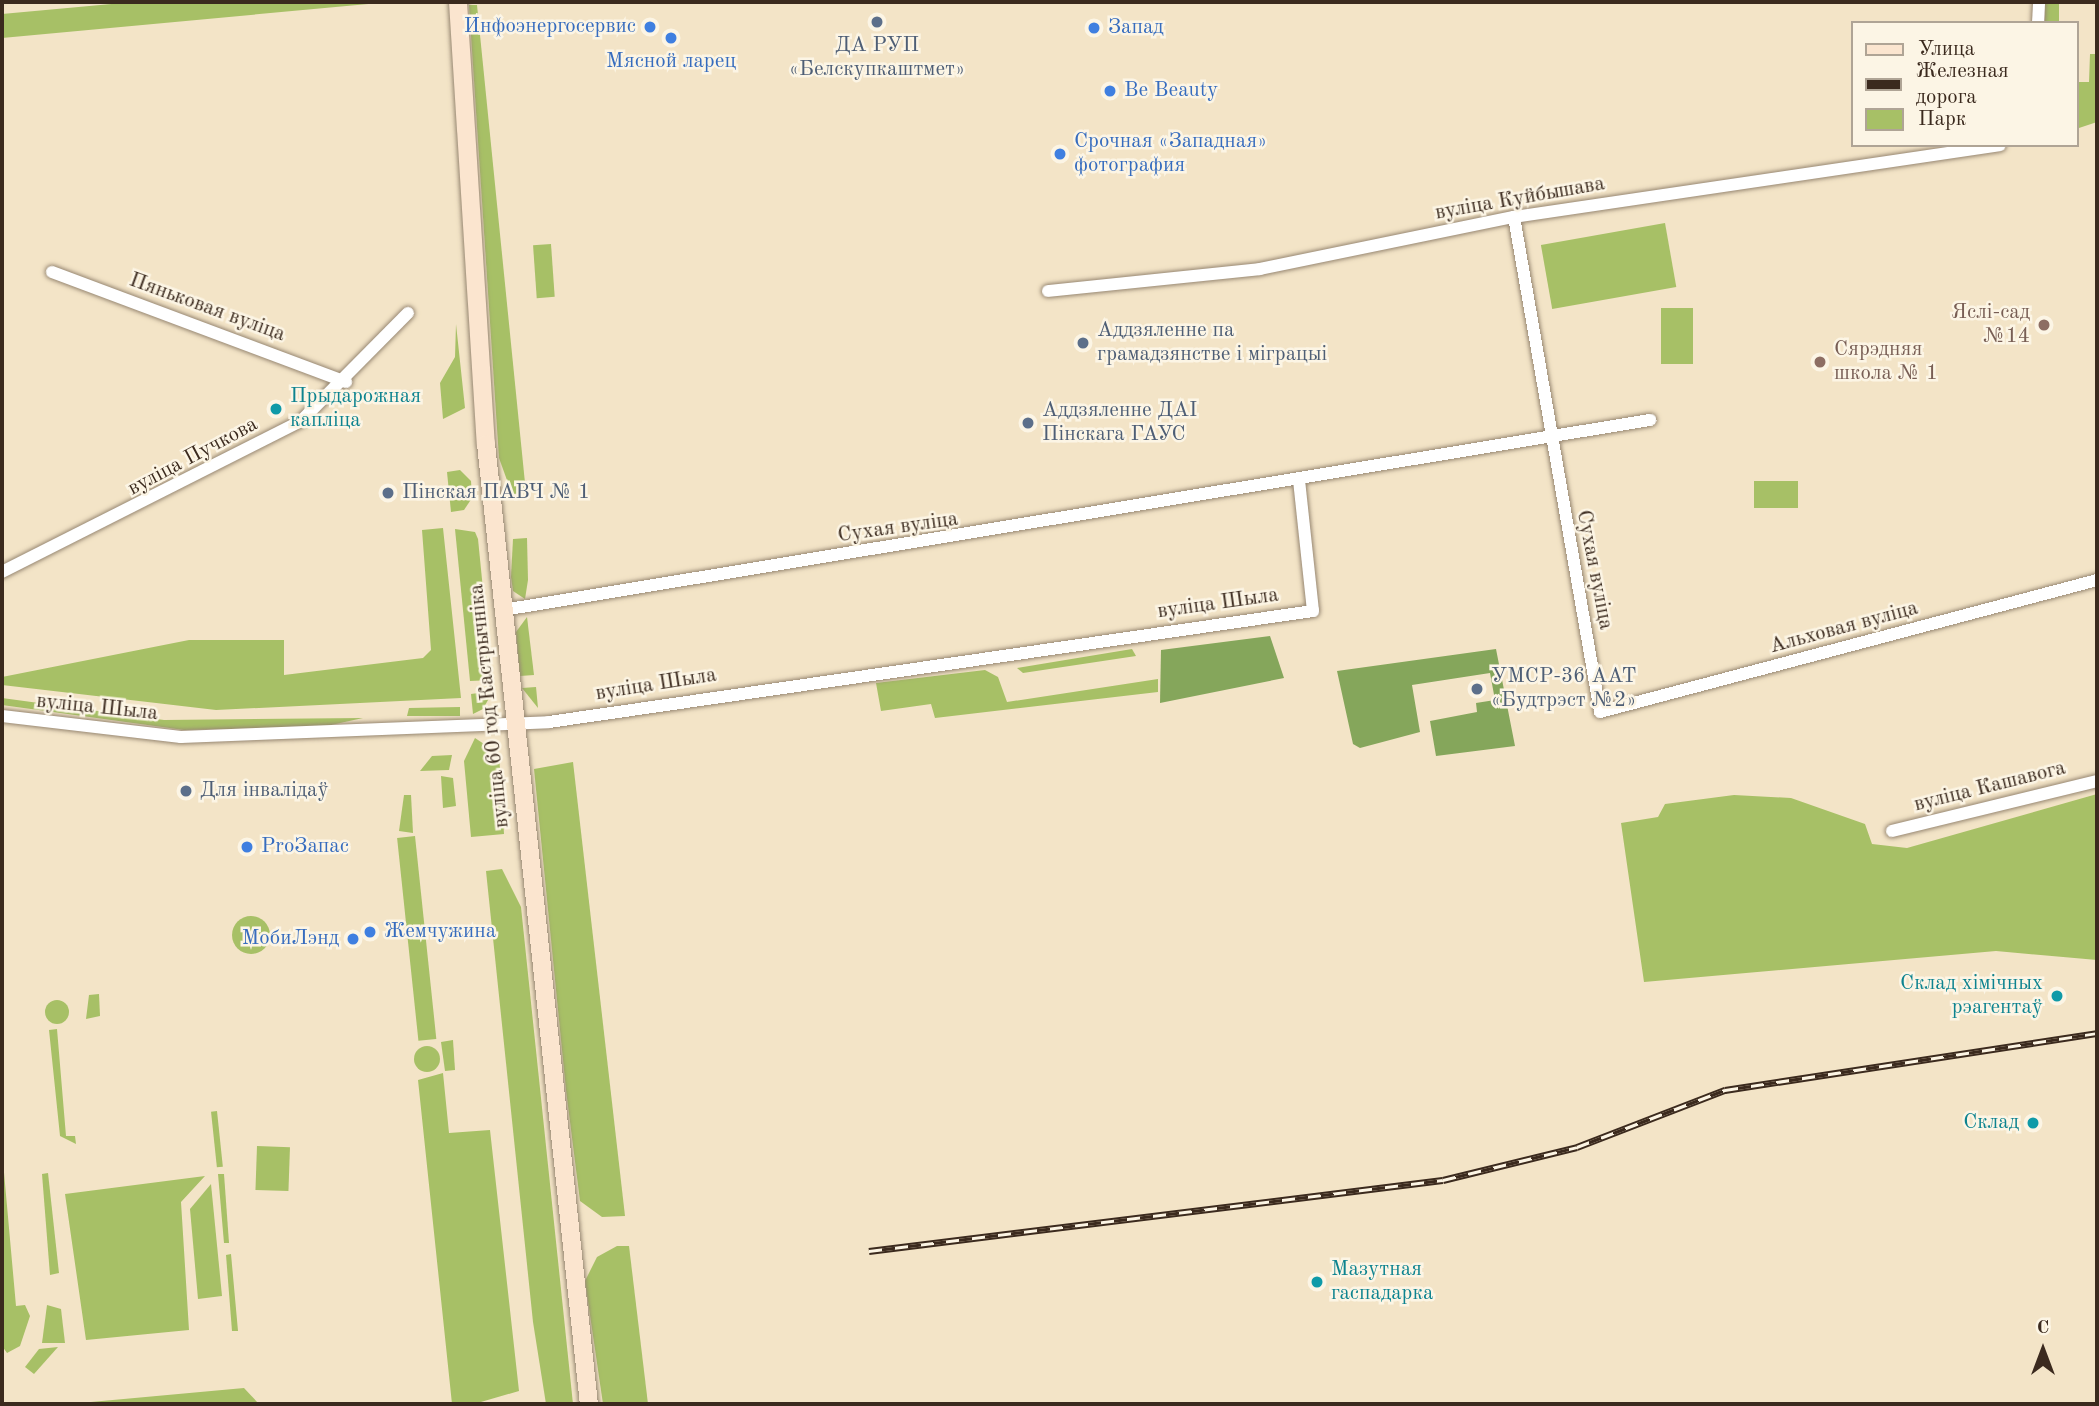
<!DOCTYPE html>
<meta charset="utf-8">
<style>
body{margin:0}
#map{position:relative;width:2099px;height:1406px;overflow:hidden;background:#f3e4c7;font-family:"Old Standard TT",serif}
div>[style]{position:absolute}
.green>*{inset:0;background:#a7c066;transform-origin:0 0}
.round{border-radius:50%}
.forest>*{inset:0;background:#85a65b}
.roads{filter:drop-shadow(0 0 2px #978772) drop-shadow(0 0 2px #978772)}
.street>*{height:12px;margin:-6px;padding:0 6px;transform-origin:6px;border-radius:6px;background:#fff}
.secondary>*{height:18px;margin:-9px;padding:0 9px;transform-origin:9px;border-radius:9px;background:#fbe5cf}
.rail>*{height:7px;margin-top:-3.5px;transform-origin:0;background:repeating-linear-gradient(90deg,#fcf5e5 0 13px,#3b2a1e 0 26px);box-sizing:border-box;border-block:2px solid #3b2a1e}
.dots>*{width:19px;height:19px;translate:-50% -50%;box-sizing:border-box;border:4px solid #fcf5e5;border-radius:50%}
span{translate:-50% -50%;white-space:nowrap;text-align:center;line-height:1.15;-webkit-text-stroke:5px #fcf5e5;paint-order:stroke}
.shop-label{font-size:21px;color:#366cbe}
.right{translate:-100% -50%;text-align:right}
.left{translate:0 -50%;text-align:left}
.service-label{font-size:21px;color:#4e5e75}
.street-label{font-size:21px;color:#3b2a1e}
.education-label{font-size:21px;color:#785e54}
.culture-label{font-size:21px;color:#0d838f}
.frame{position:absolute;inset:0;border:4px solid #3b2a1e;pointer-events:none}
.legend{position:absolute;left:1851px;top:21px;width:228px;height:126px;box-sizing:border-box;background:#fcf5e5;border:2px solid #afa495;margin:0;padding:9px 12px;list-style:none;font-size:21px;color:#3b2a1e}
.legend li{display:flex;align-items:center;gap:14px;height:35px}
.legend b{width:35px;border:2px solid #afa495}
.north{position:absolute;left:2008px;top:1315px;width:70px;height:70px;-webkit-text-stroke:5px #fcf5e5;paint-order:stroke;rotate:0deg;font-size:19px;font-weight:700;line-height:28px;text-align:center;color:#3b2a1e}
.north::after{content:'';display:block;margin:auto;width:24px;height:32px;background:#3b2a1e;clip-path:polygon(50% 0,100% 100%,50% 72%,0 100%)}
</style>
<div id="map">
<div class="green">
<div style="clip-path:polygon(133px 2px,390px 2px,2px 38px,2px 14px)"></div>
<div style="left:2045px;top:2px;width:14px;height:21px"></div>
<div style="clip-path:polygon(469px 5px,477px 5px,526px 493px,512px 494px,499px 458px)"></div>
<div style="clip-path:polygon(2090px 54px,2097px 54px,2097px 122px,2076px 129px,2076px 82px,2089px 82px)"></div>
<div style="left:1665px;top:223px;width:65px;height:126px;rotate:80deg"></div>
<div style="left:551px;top:244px;width:53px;height:18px;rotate:86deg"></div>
<div style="left:1661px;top:308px;width:32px;height:56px"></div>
<div style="clip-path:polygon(456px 324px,465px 408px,443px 419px,440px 383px,455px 357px)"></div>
<div style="clip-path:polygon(460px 470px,471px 481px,472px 498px,464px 510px,451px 512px,447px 472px)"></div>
<div style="left:1798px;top:481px;width:27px;height:44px;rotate:90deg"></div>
<div style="clip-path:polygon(443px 528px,461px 698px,216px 710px,2px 685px,2px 677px,189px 640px,284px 640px,284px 675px,423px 658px,431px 650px,422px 530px)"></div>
<div style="clip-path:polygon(455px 529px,475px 532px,478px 539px,492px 680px,470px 681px)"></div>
<div style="clip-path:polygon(527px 538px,528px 580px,525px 599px,513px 591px,511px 577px,513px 539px)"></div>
<div style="clip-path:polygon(527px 617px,534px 675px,520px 676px,516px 632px)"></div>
<div style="clip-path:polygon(1132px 649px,1136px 656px,1023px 673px,1017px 668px)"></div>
<div style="clip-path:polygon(985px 670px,998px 677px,1007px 702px,1158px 679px,1158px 692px,935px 718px,931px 704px,881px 711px,876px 683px)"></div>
<div style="clip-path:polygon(536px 687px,538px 708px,522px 688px)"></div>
<div style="clip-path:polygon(493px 691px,483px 709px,473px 714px,471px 694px)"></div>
<div style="clip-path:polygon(2px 698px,164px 720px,363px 718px,322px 727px,184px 730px,2px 705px)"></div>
<div style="clip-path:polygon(460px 707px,460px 716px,407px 716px,409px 708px)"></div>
<div style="clip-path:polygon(475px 738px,499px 754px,504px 834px,471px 837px,464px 761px)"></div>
<div style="clip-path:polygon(452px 755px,449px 770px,420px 771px,432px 756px)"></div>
<div style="clip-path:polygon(573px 762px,625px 1216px,602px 1217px,580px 1201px,566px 1090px,534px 769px)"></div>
<div style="clip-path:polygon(441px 776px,453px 778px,456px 806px,443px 808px)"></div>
<div style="clip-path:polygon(2097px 794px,2097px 960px,1996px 951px,1644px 982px,1621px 823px,1658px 817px,1665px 804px,1734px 795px,1791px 798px,1865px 824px,1872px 844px,1907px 848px)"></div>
<div style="clip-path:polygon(404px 795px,411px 795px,413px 833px,399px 831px)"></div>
<div style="left:415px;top:836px;width:204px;height:18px;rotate:84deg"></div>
<div style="clip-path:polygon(502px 869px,521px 907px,573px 1404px,546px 1404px,533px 1322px,486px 871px)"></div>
<div class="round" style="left:232px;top:916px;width:38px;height:38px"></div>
<div style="clip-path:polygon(99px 994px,100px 1016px,86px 1019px,89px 995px)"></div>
<div class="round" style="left:45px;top:1000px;width:24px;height:24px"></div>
<div style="clip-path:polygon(57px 1029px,66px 1136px,75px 1136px,76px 1144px,60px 1136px,49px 1030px)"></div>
<div style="clip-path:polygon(453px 1040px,455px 1070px,445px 1071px,441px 1042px)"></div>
<div class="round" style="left:414px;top:1046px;width:26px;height:26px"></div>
<div style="clip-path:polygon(443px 1073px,449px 1133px,490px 1130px,519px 1391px,474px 1404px,452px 1404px,418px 1080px)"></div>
<div style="left:217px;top:1111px;width:56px;height:6px;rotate:84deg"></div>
<div style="left:257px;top:1146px;width:33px;height:44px;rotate:2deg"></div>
<div style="clip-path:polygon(2px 1150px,16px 1306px,25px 1305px,30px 1316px,20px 1346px,7px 1353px,2px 1346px)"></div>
<div style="clip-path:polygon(48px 1173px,59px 1273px,50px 1275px,42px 1174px)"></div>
<div style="clip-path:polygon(218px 1174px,224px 1174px,229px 1243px,224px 1243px)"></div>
<div style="clip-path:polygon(205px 1176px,181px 1202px,189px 1330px,86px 1340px,65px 1194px)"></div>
<div style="clip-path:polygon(211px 1184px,222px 1296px,198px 1299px,190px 1209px)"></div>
<div style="clip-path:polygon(617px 1246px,629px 1246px,648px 1404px,603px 1404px,585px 1281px,597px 1257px)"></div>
<div style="clip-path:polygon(231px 1254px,238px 1331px,232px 1331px,226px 1255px)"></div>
<div style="clip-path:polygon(47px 1305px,61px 1309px,65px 1343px,42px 1343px)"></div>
<div style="clip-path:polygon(58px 1347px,34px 1374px,25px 1367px,39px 1349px)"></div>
<div style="clip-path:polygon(244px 1388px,259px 1404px,69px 1404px)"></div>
</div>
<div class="forest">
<div style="clip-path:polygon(1270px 636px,1284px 678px,1160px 703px,1161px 650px)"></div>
<div style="clip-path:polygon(1496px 649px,1515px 746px,1436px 756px,1430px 721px,1477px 712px,1476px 703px,1495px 700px,1490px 673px,1412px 685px,1420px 732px,1360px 748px,1353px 744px,1337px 671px)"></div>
</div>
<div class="roads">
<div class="street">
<div style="left:2038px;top:23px;width:21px;rotate:-87deg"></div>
<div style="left:1514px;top:217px;width:502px;rotate:80.14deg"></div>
<div style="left:1600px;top:712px;width:514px;rotate:-14.87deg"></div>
<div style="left:52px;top:272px;width:314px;rotate:20.5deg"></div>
<div style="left:1048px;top:291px;width:213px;rotate:-5.9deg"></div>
<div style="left:1260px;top:269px;width:259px;rotate:-11.6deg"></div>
<div style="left:1514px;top:217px;width:491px;rotate:-8.4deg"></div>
<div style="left:2px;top:572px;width:335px;rotate:-26.8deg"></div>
<div style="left:301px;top:421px;width:152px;rotate:-45.3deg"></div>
<div style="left:503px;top:610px;width:1163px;rotate:-9.41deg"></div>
<div style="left:2px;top:716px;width:180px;rotate:6.7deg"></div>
<div style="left:181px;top:737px;width:368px;rotate:-2.3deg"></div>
<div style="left:549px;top:722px;width:772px;rotate:-8.27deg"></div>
<div style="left:1313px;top:611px;width:131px;rotate:-96.1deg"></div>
<div style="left:1892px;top:831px;width:211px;rotate:-13.7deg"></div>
</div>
<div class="secondary">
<div style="left:458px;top:2px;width:443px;rotate:86.4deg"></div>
<div style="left:486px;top:444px;width:966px;rotate:83.88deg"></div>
</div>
</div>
<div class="rail">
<div style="left:869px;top:1251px;width:578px;rotate:-7.05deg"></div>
<div style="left:1443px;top:1180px;width:138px;rotate:-13.8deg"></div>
<div style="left:1577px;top:1147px;width:159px;rotate:-21.1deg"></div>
<div style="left:1725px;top:1090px;width:376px;rotate:-8.7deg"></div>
</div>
<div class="dots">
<div style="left:877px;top:22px;background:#5c6f8a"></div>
<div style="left:650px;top:27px;background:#3f7fe0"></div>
<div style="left:1094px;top:28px;background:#3f7fe0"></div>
<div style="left:671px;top:38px;background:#3f7fe0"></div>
<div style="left:1110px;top:91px;background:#3f7fe0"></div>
<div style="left:1060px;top:154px;background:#3f7fe0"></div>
<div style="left:2044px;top:325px;background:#8d6e63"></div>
<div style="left:1083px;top:343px;background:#5c6f8a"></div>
<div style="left:1820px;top:362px;background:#8d6e63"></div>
<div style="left:276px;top:409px;background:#0f9aa8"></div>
<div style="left:1028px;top:423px;background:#5c6f8a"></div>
<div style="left:388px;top:493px;background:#5c6f8a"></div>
<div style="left:1477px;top:689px;background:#5c6f8a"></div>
<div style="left:186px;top:791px;background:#5c6f8a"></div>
<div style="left:247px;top:847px;background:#3f7fe0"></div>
<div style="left:370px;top:932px;background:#3f7fe0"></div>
<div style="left:353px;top:939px;background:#3f7fe0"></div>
<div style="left:2057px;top:996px;background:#0f9aa8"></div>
<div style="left:2033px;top:1123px;background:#0f9aa8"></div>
<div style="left:1317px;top:1282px;background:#0f9aa8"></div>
</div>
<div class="shop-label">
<span class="right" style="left:636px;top:27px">Инфоэнергосервис</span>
<span class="left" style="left:1108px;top:28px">Запад</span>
<span style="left:671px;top:62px">Мясной ларец</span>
<span class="left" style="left:1124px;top:91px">Be Beauty</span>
<span class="left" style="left:1074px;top:154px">Срочная «Западная»<br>фотография</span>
<span class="left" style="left:261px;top:847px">ProЗапас</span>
<span class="left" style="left:384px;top:932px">Жемчужина</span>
<span class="right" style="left:339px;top:939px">МобиЛэнд</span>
</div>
<div class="service-label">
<span style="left:877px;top:58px">ДА РУП<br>«Белскупкаштмет»</span>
<span class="left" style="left:1097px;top:343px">Аддзяленне па<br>грамадзянстве і міграцыі</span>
<span class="left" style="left:1042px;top:423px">Аддзяленне ДАІ<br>Пінскага ГАУС</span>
<span class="left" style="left:402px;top:493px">Пінская ПАВЧ № 1</span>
<span class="left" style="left:1491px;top:689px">УМСР-36 ААТ<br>«Будтрэст №2»</span>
<span class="left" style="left:200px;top:791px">Для інвалідаў</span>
</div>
<div class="street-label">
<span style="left:1520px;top:199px;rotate:-10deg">вуліца Куйбышава</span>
<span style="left:207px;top:308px;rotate:20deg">Пяньковая вуліца</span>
<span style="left:193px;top:457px;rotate:-28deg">вуліца Пучкова</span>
<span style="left:898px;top:528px;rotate:-8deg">Сухая вуліца</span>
<span style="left:1594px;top:570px;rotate:79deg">Сухая вуліца</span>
<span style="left:1218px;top:604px;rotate:-8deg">вуліца Шыла</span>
<span style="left:1844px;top:628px;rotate:-15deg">Альховая вуліца</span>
<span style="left:656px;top:685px;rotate:-9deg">вуліца Шыла</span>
<span style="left:490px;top:706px;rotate:-96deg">вуліца 60 год Кастрычніка</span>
<span style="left:97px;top:708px;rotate:6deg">вуліца Шыла</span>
<span style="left:1990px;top:787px;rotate:-14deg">вуліца Кашавога</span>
</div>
<div class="education-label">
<span class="right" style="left:2030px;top:325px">Яслі-сад<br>№14</span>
<span class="left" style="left:1834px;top:362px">Сярэдняя<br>школа № 1</span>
</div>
<div class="culture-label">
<span class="left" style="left:290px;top:409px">Прыдарожная<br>капліца</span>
<span class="right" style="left:2043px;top:996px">Склад хімічных<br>рэагентаў</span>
<span class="right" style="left:2019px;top:1123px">Склад</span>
<span class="left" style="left:1331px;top:1282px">Мазутная<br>гаспадарка</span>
</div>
<div class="frame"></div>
<ul class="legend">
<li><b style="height:9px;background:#fbe5cf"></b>Улица</li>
<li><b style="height:9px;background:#3b2a1e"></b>Железная дорога</li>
<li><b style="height:19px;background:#a7c066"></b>Парк</li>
</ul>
<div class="north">С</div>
</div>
